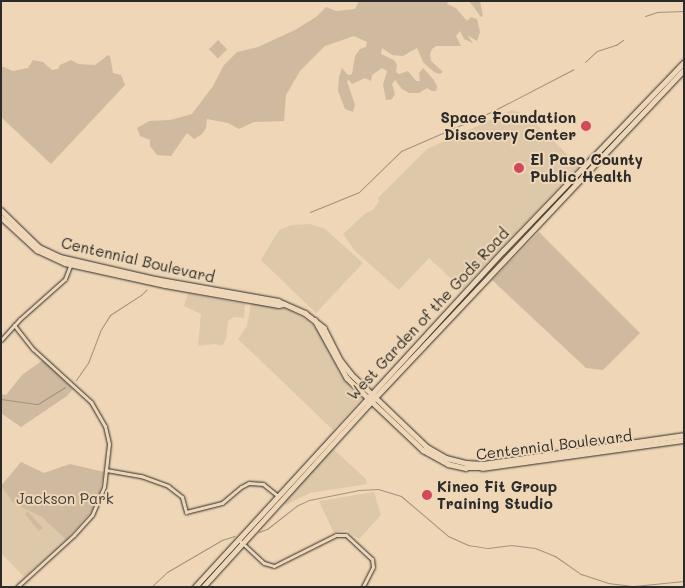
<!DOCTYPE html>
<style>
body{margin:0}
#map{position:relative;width:685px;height:588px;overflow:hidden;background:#eed6b6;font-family:Mali,sans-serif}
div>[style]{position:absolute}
.built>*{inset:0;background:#dec8aa}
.green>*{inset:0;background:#cfbaa0;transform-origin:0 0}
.stream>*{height:1px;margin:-0.5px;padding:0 0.5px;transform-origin:0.5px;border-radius:0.5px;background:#a2937f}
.roads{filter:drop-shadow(0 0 1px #2b2b2b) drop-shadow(0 0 1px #2b2b2b)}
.tertiary>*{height:3px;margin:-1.5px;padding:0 1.5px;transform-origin:1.5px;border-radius:1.5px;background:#eed6b6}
.primary>*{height:4.5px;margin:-2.25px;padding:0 2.25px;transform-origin:2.25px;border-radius:2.25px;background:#eed6b6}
.dots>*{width:14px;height:14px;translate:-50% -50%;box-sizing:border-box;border:2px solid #eed6b6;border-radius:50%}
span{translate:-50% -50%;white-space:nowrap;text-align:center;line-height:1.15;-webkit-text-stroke:4px #eed6b6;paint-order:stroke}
.poi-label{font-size:15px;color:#2b2b2b;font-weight:700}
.right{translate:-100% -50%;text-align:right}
.left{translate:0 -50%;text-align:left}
.street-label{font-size:15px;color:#2b2b2b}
.park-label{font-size:15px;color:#44403d}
.frame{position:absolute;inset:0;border:2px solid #2b2b2b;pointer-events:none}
</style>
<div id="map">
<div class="built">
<div style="clip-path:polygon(512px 110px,527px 115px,579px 166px,462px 289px,429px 258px,399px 290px,355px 251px,343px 234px,366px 213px,373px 210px,379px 201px,378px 198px,427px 149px)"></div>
<div style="clip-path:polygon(310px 224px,325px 229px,363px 263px,316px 313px,261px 260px,279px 230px,292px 225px)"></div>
<div style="clip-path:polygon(188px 293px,245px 304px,244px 318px,234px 317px,228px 321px,226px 339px,222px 346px,215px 344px,198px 346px,201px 314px,184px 306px)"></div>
<div style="clip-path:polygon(251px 303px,289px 310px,307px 320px,321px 333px,341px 376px,360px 395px,361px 399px,333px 430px,238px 339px,247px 326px)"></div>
<div style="clip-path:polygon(332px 448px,366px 479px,367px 484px,310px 493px,286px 505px,283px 503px)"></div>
<div style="clip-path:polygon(1px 486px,13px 503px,42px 517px,66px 540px,24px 577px,1px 553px)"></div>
<div style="clip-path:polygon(374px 492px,381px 515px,359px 539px,346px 530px,334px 533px,319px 501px)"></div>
</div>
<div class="green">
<div style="clip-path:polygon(359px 1px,448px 1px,447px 4px,456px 8px,467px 21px,471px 17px,477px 19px,480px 32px,477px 41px,467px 35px,473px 43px,464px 39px,460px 31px,456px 36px,461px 46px,436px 46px,432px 49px,430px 54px,431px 61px,443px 72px,440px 74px,434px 72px,423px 62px,417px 48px,403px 56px,392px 55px,382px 48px,381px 54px,394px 60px,397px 65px,396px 72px,399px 74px,408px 71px,416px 81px,420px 81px,419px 73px,423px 68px,433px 79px,437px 86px,436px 91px,432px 91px,427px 88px,419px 93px,409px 93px,402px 89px,395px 80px,392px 84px,395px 94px,392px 99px,386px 100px,383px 85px,387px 71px,382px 68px,372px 75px,371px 81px,365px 78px,352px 84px,349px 80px,347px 81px,355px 105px,353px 112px,345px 109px,338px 91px,339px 77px,342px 68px,348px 75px,352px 74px,355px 56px,360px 49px,366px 47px,367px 42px,354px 36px,325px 46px,300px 71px,286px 95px,284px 121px,254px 122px,239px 129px,228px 123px,207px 119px,206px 128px,202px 134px,194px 139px,187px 133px,171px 156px,157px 155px,150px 146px,150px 140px,140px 136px,137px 128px,149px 121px,170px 120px,192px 114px,213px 86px,224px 65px,237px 52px,258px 47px,295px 30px,316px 17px,326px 7px,336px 11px,355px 9px)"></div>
<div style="clip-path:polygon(469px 1px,480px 1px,483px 16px,481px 17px)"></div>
<div style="left:218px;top:40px;width:13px;height:13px;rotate:45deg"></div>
<div style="clip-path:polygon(108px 55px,110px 56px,113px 73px,121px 75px,125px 85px,51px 164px,1px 117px,1px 66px,13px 71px,28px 68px,33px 60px,43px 62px,52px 70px,58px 69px,60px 65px,71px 60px,78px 64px,95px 65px)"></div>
<div style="clip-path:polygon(539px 232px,640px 333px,603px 370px,586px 368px,492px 280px)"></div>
<div style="clip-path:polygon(43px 360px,73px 389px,67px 396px,21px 427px,1px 413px,1px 394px,6px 395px,22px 375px)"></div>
<div style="clip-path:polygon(21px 462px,44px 473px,70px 464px,104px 472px,99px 496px,92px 511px,66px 540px,42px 517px,13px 503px,1px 486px)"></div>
<div style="clip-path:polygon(28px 512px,43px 528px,39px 531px,25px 514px)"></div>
</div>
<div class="stream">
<div style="left:645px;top:16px;width:13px;rotate:-18deg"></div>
<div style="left:657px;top:12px;width:27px;rotate:-2deg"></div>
<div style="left:585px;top:62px;width:16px;rotate:-43deg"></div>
<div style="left:597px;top:51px;width:20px;rotate:-18deg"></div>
<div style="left:616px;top:45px;width:9px;rotate:-36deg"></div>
<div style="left:310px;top:212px;width:53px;rotate:-22.2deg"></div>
<div style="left:359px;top:192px;width:59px;rotate:-44.3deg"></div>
<div style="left:401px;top:151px;width:98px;rotate:-23.4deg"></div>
<div style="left:491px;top:112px;width:93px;rotate:-27.4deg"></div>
<div style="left:76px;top:380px;width:21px;rotate:-55deg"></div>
<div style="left:88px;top:363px;width:34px;rotate:-69deg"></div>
<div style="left:100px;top:331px;width:19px;rotate:-58deg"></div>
<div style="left:110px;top:315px;width:37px;rotate:-33deg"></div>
<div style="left:141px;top:295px;width:8px;rotate:-45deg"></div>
<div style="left:1px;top:399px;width:37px;rotate:8deg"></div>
<div style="left:38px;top:404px;width:32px;rotate:-32deg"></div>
<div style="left:259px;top:532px;width:9px;rotate:-21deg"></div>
<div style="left:267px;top:529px;width:37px;rotate:-38deg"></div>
<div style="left:296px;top:506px;width:14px;rotate:-25deg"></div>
<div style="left:309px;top:500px;width:51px;rotate:-11.3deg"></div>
<div style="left:359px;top:490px;width:19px;rotate:-3deg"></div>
<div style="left:378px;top:489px;width:24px;rotate:17deg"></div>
<div style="left:401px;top:496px;width:62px;rotate:40.4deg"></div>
<div style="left:448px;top:536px;width:22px;rotate:24deg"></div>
<div style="left:468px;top:545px;width:20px;rotate:9deg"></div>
<div style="left:488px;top:548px;width:23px;rotate:-7deg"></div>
<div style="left:511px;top:545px;width:24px;rotate:7deg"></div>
<div style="left:535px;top:548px;width:22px;rotate:22deg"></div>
<div style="left:555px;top:556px;width:32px;rotate:35deg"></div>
<div style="left:581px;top:574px;width:28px;rotate:18deg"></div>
<div style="left:608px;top:583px;width:26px;rotate:7deg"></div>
<div style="left:634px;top:586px;width:50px;rotate:-5.7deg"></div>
<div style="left:151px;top:587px;width:22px;rotate:-43deg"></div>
<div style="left:167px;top:572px;width:64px;rotate:-30.2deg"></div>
<div style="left:222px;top:540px;width:13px;rotate:-18deg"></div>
</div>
<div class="roads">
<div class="tertiary">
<div style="left:14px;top:325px;width:31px;rotate:52deg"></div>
<div style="left:33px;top:349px;width:79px;rotate:42.4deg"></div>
<div style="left:91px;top:402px;width:28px;rotate:60deg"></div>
<div style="left:105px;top:426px;width:18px;rotate:77deg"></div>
<div style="left:109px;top:444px;width:43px;rotate:96.6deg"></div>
<div style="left:104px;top:487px;width:30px;rotate:113deg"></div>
<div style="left:92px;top:515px;width:27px;rotate:132deg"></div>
<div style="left:74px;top:535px;width:77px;rotate:137.6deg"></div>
<div style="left:1px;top:340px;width:28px;rotate:-48deg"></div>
<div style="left:20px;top:319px;width:60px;rotate:-41.6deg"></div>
<div style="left:65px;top:279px;width:17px;rotate:-69deg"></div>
<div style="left:106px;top:470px;width:36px;rotate:10deg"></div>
<div style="left:141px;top:476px;width:29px;rotate:20deg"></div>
<div style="left:168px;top:486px;width:18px;rotate:38deg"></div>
<div style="left:182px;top:497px;width:16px;rotate:75deg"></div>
<div style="left:186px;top:512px;width:37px;rotate:-14deg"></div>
<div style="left:222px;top:503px;width:25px;rotate:-40deg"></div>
<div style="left:241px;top:487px;width:9px;rotate:-27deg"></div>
<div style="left:249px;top:483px;width:14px;rotate:4deg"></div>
<div style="left:263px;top:484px;width:19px;rotate:39deg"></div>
<div style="left:238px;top:539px;width:35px;rotate:43deg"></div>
<div style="left:264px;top:563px;width:10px;rotate:17deg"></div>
<div style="left:274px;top:566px;width:69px;rotate:-26.6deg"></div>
<div style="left:336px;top:535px;width:10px"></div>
<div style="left:346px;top:535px;width:35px;rotate:43deg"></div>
<div style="left:372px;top:559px;width:8px;rotate:83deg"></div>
<div style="left:373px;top:567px;width:22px;rotate:117deg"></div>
</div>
<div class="primary">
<div style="left:1px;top:210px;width:53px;rotate:44.2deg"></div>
<div style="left:39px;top:247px;width:23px;rotate:25deg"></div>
<div style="left:60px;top:257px;width:98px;rotate:13deg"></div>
<div style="left:155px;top:279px;width:125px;rotate:10.1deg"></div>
<div style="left:278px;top:301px;width:30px;rotate:24deg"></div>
<div style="left:305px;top:313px;width:24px;rotate:38deg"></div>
<div style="left:324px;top:328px;width:37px;rotate:63deg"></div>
<div style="left:341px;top:361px;width:16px;rotate:52deg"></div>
<div style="left:351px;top:374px;width:105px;rotate:43.8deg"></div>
<div style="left:427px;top:447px;width:22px;rotate:30deg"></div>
<div style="left:446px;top:458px;width:21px;rotate:14deg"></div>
<div style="left:466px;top:463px;width:17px;rotate:3deg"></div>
<div style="left:483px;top:464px;width:203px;rotate:-8.2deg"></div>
<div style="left:1px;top:217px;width:49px;rotate:42.5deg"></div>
<div style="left:37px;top:250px;width:31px;rotate:25deg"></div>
<div style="left:65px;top:263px;width:102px;rotate:12.4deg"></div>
<div style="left:165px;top:285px;width:115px;rotate:10deg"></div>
<div style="left:278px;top:305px;width:6px;rotate:-9deg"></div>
<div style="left:315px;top:320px;width:66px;rotate:61.1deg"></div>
<div style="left:347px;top:378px;width:105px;rotate:43.5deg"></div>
<div style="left:423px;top:450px;width:29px;rotate:29deg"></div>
<div style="left:448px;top:464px;width:18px;rotate:13deg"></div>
<div style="left:466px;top:468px;width:16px"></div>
<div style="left:482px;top:468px;width:204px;rotate:-7.9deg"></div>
<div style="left:195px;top:587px;width:456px;rotate:-47.5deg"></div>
<div style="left:503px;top:251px;width:262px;rotate:-46.2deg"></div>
<div style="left:203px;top:587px;width:246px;rotate:-47.8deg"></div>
<div style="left:368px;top:405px;width:461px;rotate:-46.7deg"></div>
</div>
</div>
<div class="dots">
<div style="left:586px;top:126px;background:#d1495b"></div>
<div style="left:519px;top:168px;background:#d1495b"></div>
<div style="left:427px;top:495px;background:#d1495b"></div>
</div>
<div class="poi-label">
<span class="right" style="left:576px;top:126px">Space Foundation<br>Discovery Center</span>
<span class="left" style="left:530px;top:168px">El Paso County<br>Public Health</span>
<span class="left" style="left:437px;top:495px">Kineo Fit Group<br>Training Studio</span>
</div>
<div class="street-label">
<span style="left:138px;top:260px;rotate:13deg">Centennial Boulevard</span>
<span style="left:428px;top:314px;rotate:-47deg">West Garden of the Gods Road</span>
<span style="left:554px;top:445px;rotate:-7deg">Centennial Boulevard</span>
</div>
<div class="park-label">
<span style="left:65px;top:499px">Jackson Park</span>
</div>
<div class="frame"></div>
</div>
